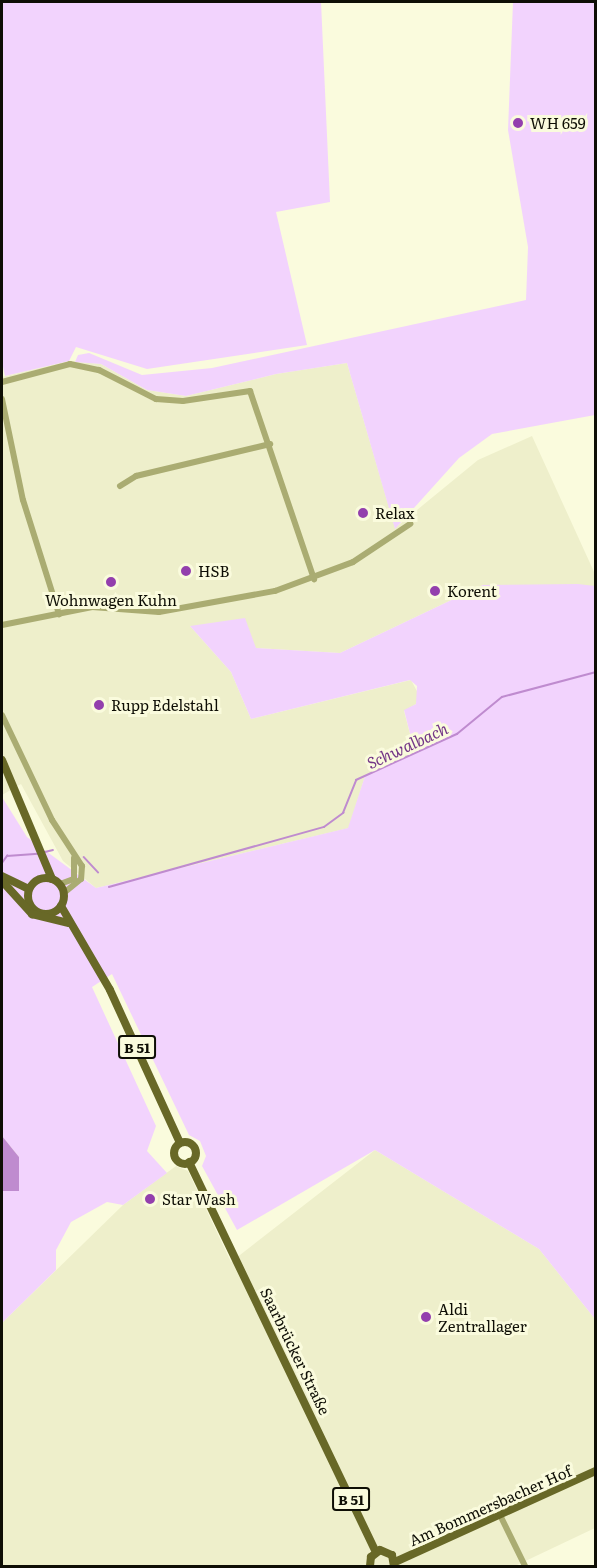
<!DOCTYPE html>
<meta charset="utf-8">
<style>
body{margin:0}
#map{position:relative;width:597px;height:1568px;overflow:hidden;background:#fafbdd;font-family:Literata,serif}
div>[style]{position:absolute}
.built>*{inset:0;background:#eeefcb}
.green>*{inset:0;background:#f2d3fd}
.water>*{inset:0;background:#bf8bcf}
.stream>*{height:1.5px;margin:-0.75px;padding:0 0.75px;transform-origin:0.75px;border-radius:0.75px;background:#bf8bcf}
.minor>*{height:6px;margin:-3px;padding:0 3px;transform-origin:3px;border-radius:3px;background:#aaac72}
.major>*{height:8px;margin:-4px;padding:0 4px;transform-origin:4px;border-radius:4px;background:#686827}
.major>.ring{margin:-4px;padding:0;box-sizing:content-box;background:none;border:8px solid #686827;border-radius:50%}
.dots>*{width:16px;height:16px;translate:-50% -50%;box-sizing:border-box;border:3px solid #fafbdd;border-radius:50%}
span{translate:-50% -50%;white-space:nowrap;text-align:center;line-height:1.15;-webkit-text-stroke:6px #fafbdd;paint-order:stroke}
.shield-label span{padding:2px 4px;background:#fafbdd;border:2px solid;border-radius:4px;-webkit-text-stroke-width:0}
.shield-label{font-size:14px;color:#0e0e05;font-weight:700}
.poi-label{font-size:15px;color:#0e0e05}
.left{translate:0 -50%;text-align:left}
.street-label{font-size:15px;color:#0e0e05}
.water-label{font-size:16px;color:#743687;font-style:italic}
.frame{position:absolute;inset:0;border:3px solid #0e0e05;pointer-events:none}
</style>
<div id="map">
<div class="built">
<div style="clip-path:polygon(69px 361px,101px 364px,147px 390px,186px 396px,276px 374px,347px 363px,395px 528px,478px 460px,532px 436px,595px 574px,595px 586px,483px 585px,340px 653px,256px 648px,190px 626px,231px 672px,251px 719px,411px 680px,419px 695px,416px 704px,404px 711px,415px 753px,365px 776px,349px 828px,96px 888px,63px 861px,21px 784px,2px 795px,2px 377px)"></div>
<div style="clip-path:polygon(375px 1150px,539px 1249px,595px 1319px,595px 1528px,517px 1565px,503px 1566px,2px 1566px,2px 1323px,123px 1205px,176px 1166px,188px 1171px,231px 1262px)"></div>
</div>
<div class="green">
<div style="clip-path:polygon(2px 2px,321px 2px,330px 202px,276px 212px,307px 345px,147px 369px,76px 347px,69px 361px,5px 376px,2px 362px)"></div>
<div style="clip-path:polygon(513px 2px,595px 2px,595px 415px,492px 434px,459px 458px,395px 529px,347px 363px,276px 374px,186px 396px,147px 390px,101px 364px,75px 362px,78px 355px,89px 353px,142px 375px,212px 368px,526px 300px,528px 247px,508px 130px)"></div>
<div style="clip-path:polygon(578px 584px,595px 586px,595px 1319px,539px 1249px,375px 1150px,237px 1230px,202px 1166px,206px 1156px,200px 1141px,189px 1135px,112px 974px,92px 987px,156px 1126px,147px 1151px,167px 1173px,123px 1205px,107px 1202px,71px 1222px,56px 1250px,56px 1270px,2px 1323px,2px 1191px,19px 1190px,19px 1157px,2px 1136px,2px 797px,27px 837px,96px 888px,348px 828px,365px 776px,415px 753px,404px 710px,416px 704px,417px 686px,410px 680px,251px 719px,231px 672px,190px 626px,245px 618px,256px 648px,340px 653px,483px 585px)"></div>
</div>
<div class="water">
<div style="clip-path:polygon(2px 1136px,19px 1157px,19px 1191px,2px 1191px)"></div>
</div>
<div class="stream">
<div style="left:45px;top:852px;width:8px;rotate:-14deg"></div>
<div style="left:84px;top:857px;width:21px;rotate:47deg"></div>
<div style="left:2px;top:863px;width:9px;rotate:-54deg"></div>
<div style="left:7px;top:856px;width:31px;rotate:-4deg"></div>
<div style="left:109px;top:887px;width:223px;rotate:-15.6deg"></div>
<div style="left:324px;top:827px;width:24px;rotate:-36deg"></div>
<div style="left:343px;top:813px;width:35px;rotate:-68deg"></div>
<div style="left:356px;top:780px;width:111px;rotate:-24.5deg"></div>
<div style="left:457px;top:734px;width:58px;rotate:-39.4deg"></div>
<div style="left:502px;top:697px;width:97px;rotate:-14.9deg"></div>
</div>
<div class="minor">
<div style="left:2px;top:382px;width:70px;rotate:-14.8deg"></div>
<div style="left:70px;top:364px;width:30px;rotate:12deg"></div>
<div style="left:99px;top:370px;width:64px;rotate:27deg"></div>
<div style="left:156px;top:399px;width:27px;rotate:4deg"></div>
<div style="left:183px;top:401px;width:68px;rotate:-8.5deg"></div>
<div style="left:250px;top:391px;width:199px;rotate:71.2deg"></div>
<div style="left:2px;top:399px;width:103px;rotate:78.3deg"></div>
<div style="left:23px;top:500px;width:120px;rotate:72.5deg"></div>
<div style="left:120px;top:486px;width:19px;rotate:-32deg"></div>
<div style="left:136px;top:476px;width:138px;rotate:-13.4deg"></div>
<div style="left:2px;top:625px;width:92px;rotate:-11.3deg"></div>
<div style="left:92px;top:607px;width:67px;rotate:4.3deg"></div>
<div style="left:159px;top:612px;width:118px;rotate:-10.3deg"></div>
<div style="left:275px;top:591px;width:83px;rotate:-20.4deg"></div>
<div style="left:353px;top:562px;width:69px;rotate:-33.7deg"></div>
<div style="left:2px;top:715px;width:116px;rotate:64.5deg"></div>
<div style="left:52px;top:820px;width:55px;rotate:56.9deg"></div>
<div style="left:82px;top:866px;width:13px;rotate:94deg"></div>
<div style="left:81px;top:879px;width:22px;rotate:141deg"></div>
<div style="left:60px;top:884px;width:15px;rotate:-20deg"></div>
<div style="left:74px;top:879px;width:21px;rotate:-90deg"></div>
<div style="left:500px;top:1515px;width:57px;rotate:63.9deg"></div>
</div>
<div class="major">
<div style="left:2px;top:760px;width:129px;rotate:67.2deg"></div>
<div style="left:2px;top:876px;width:30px;rotate:26deg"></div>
<div class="ring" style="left:28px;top:878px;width:28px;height:28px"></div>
<div style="left:2px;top:881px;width:45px;rotate:47.7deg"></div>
<div style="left:32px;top:914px;width:37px;rotate:14deg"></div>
<div style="left:61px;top:906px;width:97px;rotate:59.7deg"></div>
<div style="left:110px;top:990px;width:168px;rotate:65.4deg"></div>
<div class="ring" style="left:174px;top:1142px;width:14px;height:14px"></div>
<div style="left:189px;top:1162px;width:433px;rotate:64.4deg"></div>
<div style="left:395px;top:1562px;width:221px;rotate:-24.4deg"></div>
<div style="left:370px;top:1566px;width:9px;rotate:-84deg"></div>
<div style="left:371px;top:1557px;width:11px;rotate:-38deg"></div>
<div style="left:380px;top:1550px;width:13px;rotate:23deg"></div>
<div style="left:392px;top:1555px;width:11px;rotate:80deg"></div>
</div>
<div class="dots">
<div style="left:518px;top:123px;background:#933fad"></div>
<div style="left:363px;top:513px;background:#933fad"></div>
<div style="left:186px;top:571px;background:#933fad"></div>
<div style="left:111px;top:582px;background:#933fad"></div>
<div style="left:435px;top:591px;background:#933fad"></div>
<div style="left:99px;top:705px;background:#933fad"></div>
<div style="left:150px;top:1199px;background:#933fad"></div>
<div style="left:426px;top:1317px;background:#933fad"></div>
</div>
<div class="shield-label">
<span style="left:137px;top:1047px">B 51</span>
<span style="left:351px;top:1499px">B 51</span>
</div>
<div class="poi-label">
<span class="left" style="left:530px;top:123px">WH 659</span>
<span class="left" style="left:375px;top:513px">Relax</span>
<span class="left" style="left:198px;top:571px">HSB</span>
<span class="left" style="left:447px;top:591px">Korent</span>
<span style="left:111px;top:600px">Wohnwagen Kuhn</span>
<span class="left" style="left:111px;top:705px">Rupp Edelstahl</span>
<span class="left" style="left:162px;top:1199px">Star Wash</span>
<span class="left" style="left:438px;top:1317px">Aldi<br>Zentrallager</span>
</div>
<div class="street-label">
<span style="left:296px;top:1351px;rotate:64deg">Saarbrücker Straße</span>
<span style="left:490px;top:1505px;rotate:-24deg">Am Bommersbacher Hof</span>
</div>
<div class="water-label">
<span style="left:407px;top:745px;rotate:-25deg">Schwalbach</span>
</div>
<div class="frame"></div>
</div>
